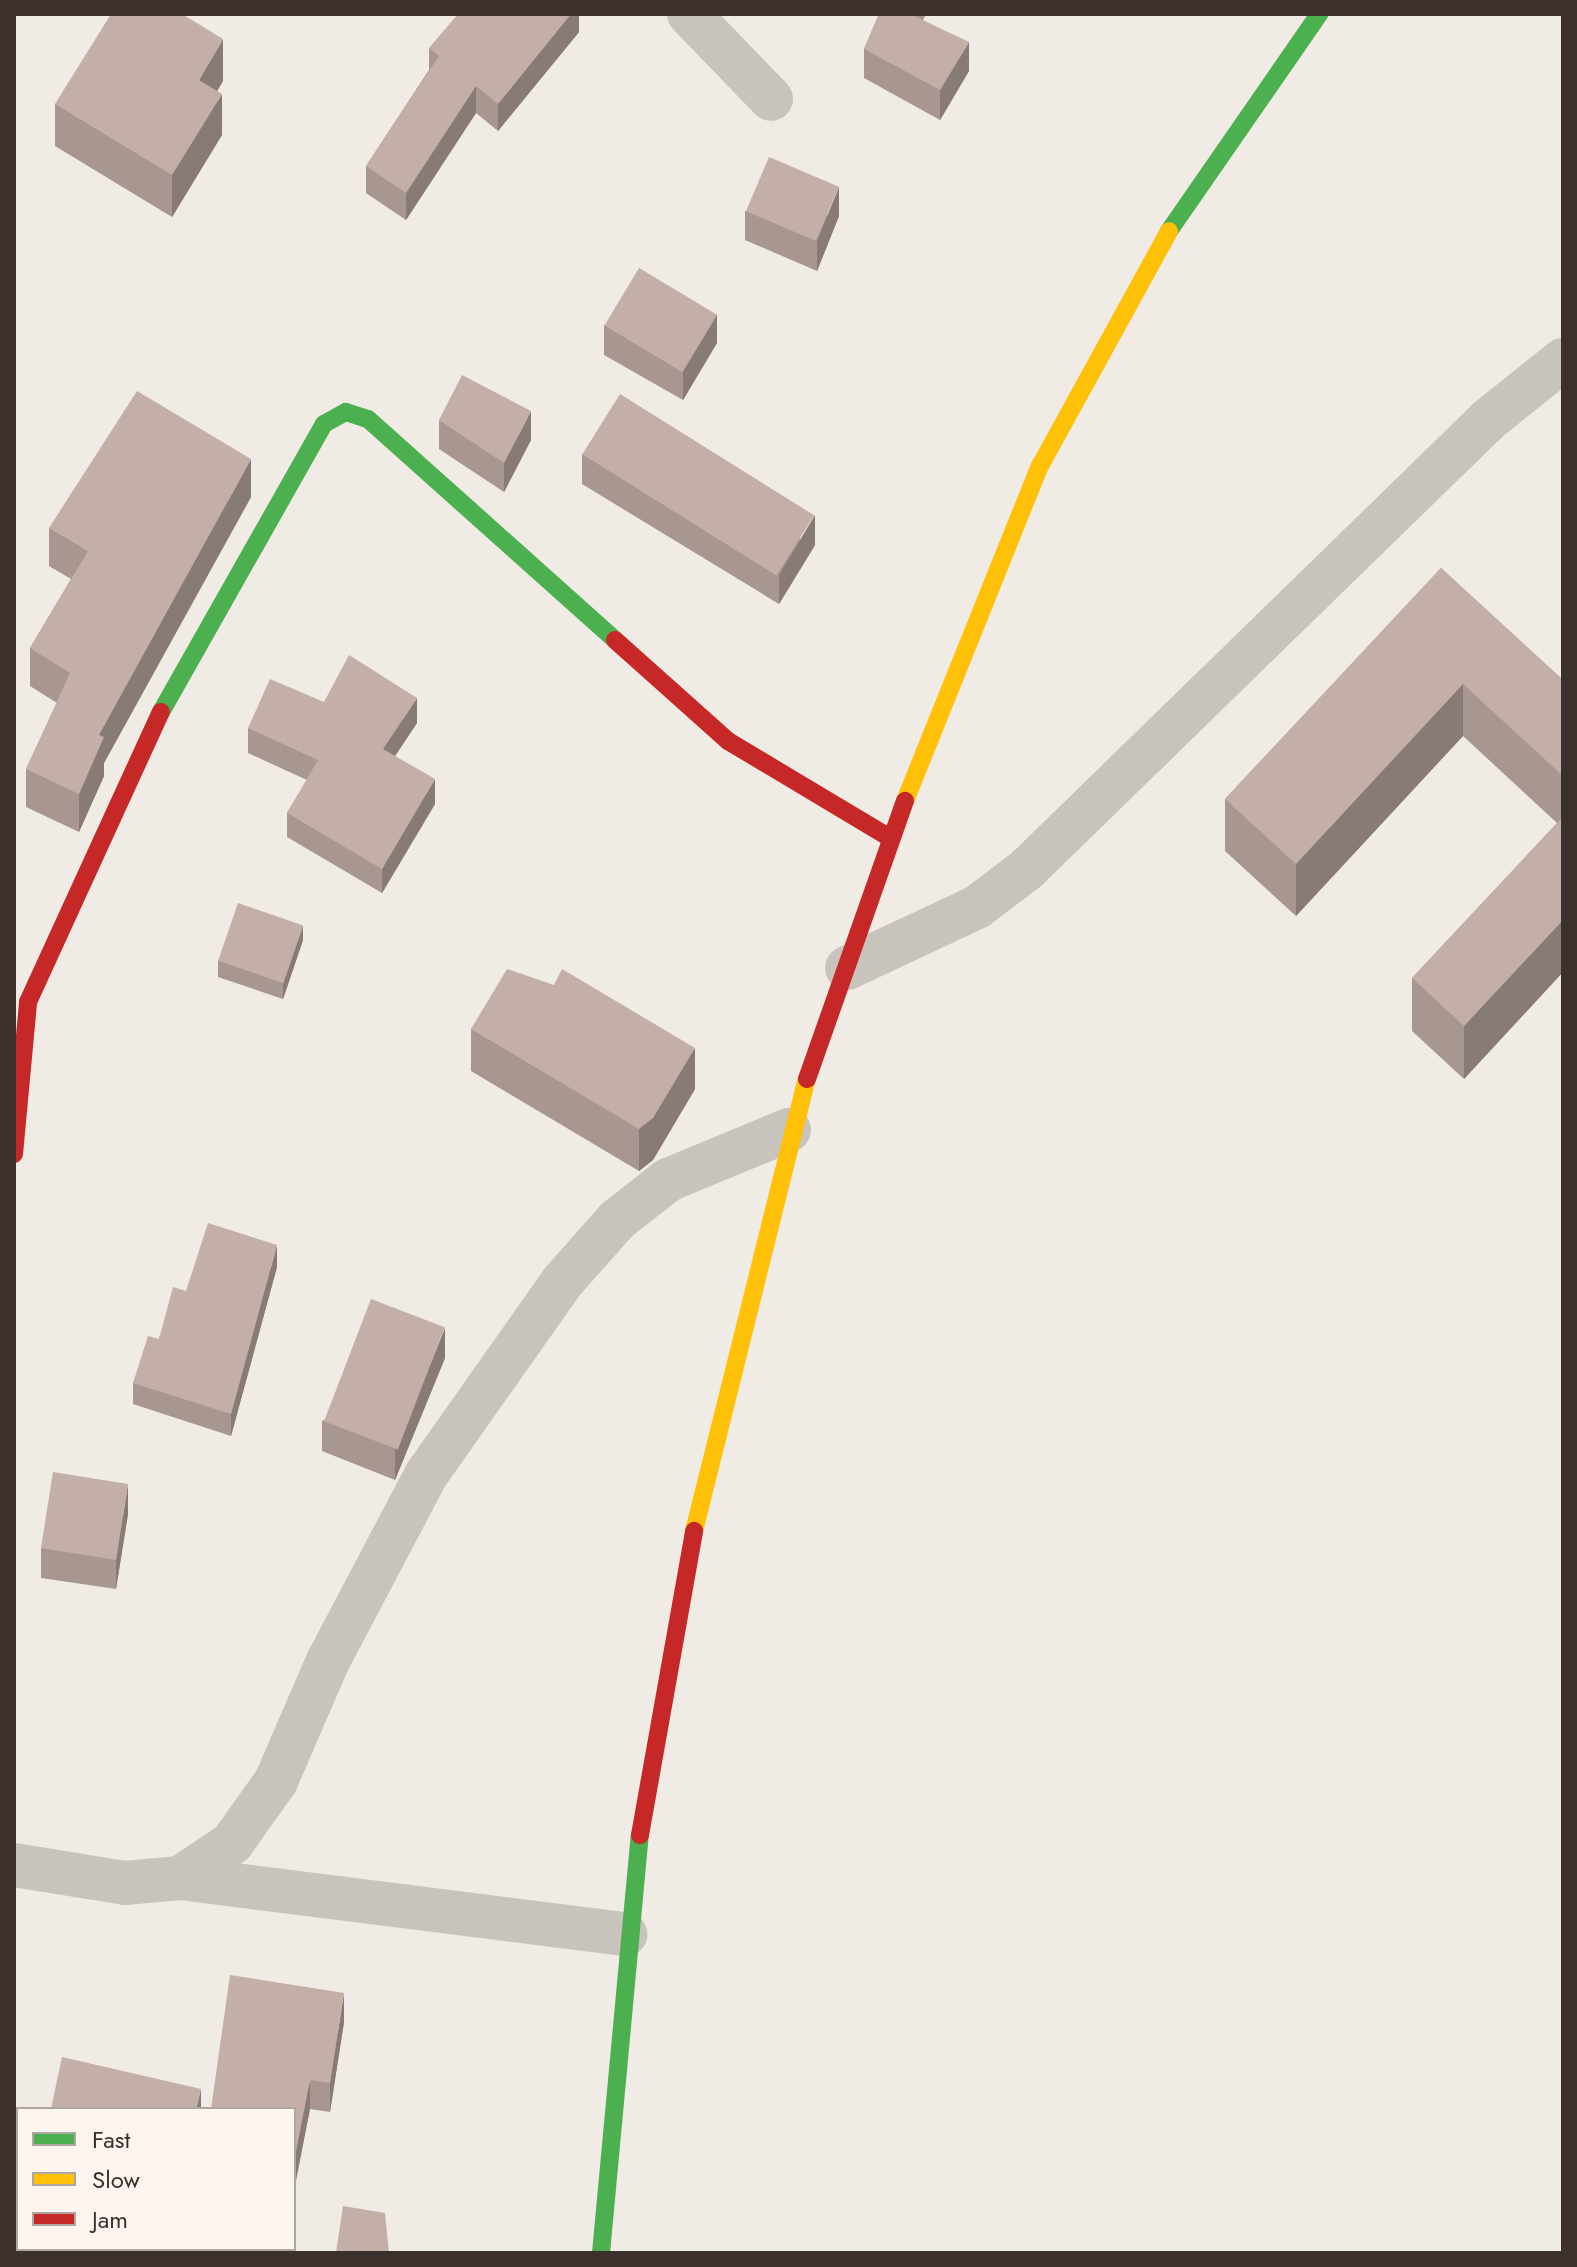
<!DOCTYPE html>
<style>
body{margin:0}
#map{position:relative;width:1577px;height:2267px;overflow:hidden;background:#f0ebe5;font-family:Jost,sans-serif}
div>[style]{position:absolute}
.street>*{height:44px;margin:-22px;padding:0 22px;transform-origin:22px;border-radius:22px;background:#c9c3be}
.fast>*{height:18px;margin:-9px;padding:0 9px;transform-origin:9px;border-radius:9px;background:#4caf50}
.slow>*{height:18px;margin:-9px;padding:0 9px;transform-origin:9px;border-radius:9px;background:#ffc107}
.jam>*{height:18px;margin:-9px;padding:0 9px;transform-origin:9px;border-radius:9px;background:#c62828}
.wall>*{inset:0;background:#a89690}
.shaded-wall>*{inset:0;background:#887a75}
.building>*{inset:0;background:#c3afa7;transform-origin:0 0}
span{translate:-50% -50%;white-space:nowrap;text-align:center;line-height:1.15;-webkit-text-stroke:6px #fbf5ee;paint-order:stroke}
.frame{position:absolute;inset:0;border:16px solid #3b302b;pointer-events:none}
.legend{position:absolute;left:16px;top:2107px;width:280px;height:144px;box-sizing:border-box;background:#fbf5ee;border:2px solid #aea6a0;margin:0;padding:10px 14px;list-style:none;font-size:24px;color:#3b302b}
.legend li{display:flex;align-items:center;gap:16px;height:40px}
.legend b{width:40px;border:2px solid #aea6a0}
</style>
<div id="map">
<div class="street">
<div style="left:689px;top:14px;width:118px;rotate:46deg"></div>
<div style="left:847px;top:968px;width:144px;rotate:-25.1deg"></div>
<div style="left:977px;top:907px;width:63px;rotate:-37.2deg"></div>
<div style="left:1027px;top:869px;width:644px;rotate:-44.24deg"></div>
<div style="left:1488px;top:420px;width:96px;rotate:-38.7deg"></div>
<div style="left:14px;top:1865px;width:112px;rotate:9.2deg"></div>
<div style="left:125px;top:1883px;width:55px;rotate:-5.2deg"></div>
<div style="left:180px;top:1878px;width:449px;rotate:7.2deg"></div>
<div style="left:180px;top:1878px;width:63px;rotate:-33.9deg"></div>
<div style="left:232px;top:1843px;width:76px;rotate:-54.6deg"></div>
<div style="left:276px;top:1781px;width:131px;rotate:-66.6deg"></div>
<div style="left:328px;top:1661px;width:210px;rotate:-62.2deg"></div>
<div style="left:426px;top:1475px;width:236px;rotate:-54.8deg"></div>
<div style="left:562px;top:1282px;width:83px;rotate:-48.4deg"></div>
<div style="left:617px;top:1220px;width:65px;rotate:-38.1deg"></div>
<div style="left:668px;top:1180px;width:131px;rotate:-22.5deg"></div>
</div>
<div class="fast">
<div style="left:1169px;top:231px;width:264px;rotate:-55.3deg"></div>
<div style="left:161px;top:712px;width:331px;rotate:-60.5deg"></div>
<div style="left:324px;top:424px;width:25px;rotate:-29deg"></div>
<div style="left:346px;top:412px;width:23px;rotate:18deg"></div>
<div style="left:368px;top:419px;width:331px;rotate:41.8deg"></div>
<div style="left:601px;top:2253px;width:420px;rotate:-84.7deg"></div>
</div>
<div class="slow">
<div style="left:905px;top:801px;width:361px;rotate:-68.1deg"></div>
<div style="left:1040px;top:466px;width:268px;rotate:-61.2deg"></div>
<div style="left:694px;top:1531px;width:466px;rotate:-76deg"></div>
</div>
<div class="jam">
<div style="left:615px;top:640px;width:152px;rotate:41.8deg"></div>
<div style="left:728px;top:741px;width:189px;rotate:30.9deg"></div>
<div style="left:807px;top:1079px;width:295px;rotate:-70.6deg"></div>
<div style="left:14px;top:1154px;width:153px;rotate:-84.7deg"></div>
<div style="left:28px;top:1002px;width:319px;rotate:-65.4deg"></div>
<div style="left:640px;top:1835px;width:309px;rotate:-79.9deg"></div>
</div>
<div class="wall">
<div style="clip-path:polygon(579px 14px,579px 32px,498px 131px,476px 113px,406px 220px,366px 193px,366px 166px,429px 70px,429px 48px)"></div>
<div style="clip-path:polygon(879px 14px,926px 14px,923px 20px,969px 71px,940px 120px,864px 78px,864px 49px)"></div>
<div style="clip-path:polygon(223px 81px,217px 91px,222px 135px,172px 217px,55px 146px,55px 104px)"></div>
<div style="clip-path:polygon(745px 211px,839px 216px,817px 271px,745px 240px)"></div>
<div style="clip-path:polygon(604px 325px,717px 343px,683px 400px,604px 355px)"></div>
<div style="clip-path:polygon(439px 420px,531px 440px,504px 492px,439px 449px)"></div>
<div style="clip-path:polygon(582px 454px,815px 545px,779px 604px,582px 484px)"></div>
<div style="clip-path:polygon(251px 497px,104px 763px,104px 776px,79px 832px,26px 807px,26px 769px,57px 703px,30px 686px,30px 648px,71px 579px,49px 566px,49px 528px)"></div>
<div style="clip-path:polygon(1441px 568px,1563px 680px,1563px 972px,1464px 1079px,1412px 1031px,1412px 978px,1557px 823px,1463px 736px,1296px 916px,1225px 851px,1225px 799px)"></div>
<div style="clip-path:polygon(324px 702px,417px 723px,395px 756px,435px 804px,382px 893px,287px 837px,287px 813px,307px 780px,248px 753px,248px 728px)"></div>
<div style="clip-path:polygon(303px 940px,283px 999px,218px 977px,218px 961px)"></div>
<div style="clip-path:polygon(554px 985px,695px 1089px,653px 1160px,639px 1171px,471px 1071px,471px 1029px)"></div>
<div style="clip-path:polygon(277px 1267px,231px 1436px,133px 1404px,133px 1383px,186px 1291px)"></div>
<div style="clip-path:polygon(445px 1358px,395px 1480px,322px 1451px,322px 1421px)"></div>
<div style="clip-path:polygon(128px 1514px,116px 1589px,41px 1578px,41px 1548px)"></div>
<div style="clip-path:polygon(344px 2022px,330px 2112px,310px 2109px,294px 2185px,294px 2109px)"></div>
</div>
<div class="shaded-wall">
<div style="clip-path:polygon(571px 14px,579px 14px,579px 32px,498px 131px,498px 104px)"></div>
<div style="clip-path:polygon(223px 39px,223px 81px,199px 122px,199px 80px)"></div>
<div style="clip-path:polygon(969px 42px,969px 71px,940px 120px,940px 90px)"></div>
<div style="clip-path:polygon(476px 86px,476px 113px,406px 220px,406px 193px)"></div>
<div style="clip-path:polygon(222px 94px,222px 135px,172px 217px,172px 175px)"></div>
<div style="clip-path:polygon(839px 187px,839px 216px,817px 271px,817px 241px)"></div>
<div style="clip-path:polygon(717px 314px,717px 343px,683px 400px,683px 371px)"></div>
<div style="clip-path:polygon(531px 411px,531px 440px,504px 492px,504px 463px)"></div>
<div style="clip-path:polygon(251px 459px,251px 497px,104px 763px,104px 776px,79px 832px,79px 794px,99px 735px)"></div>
<div style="clip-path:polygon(815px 515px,815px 545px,779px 604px,779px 575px)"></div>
<div style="clip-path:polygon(1463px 684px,1463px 736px,1296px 916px,1296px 864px)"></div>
<div style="clip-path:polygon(417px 698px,417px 723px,383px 774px,383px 749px)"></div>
<div style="clip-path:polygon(435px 779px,435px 804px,382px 893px,382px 869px)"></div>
<div style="clip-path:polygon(1563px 920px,1563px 972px,1464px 1079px,1464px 1026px)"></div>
<div style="clip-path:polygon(303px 925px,303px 940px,283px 999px,283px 984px)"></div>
<div style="clip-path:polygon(695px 1048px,695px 1089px,653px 1160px,639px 1171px,639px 1129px)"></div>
<div style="clip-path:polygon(277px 1245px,277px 1267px,231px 1436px,231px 1414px)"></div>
<div style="clip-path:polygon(445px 1328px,445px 1358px,395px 1480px,395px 1451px)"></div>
<div style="clip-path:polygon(128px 1484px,128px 1514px,116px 1589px,116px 1560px)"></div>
<div style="clip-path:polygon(344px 1993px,344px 2022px,330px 2112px,330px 2083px)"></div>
<div style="clip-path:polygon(310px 2080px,310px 2109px,295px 2186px,295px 2156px)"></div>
<div style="clip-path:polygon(201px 2089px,201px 2109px,196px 2109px)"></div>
</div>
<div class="building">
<div style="clip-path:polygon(111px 14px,182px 14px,223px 39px,199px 80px,222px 94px,172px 175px,55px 104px)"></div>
<div style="clip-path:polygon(458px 14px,571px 14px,498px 104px,476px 86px,406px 193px,366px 166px,439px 56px,429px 48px)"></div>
<div style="clip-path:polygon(879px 14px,910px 14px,969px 42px,940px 90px,864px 49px)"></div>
<div style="left:769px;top:157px;width:76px;height:59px;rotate:23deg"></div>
<div style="left:639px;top:268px;width:91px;height:67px;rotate:31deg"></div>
<div style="clip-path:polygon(462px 375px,531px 411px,504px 463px,439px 420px)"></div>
<div style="clip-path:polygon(137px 391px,251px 459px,99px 735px,104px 737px,79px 794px,26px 769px,70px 673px,30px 648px,88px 551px,49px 528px)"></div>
<div style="left:620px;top:394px;width:229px;height:71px;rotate:32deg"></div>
<div style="clip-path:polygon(1441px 568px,1563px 680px,1563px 776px,1463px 684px,1296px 864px,1225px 799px)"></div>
<div style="clip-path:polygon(349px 655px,417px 698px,383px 749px,435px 779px,382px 869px,287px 813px,318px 760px,248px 728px,270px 679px,324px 702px)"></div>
<div style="clip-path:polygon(1563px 817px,1563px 920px,1464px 1026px,1412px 978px)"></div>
<div style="left:238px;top:903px;width:69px;height:61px;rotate:19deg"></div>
<div style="clip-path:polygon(507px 969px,554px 985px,562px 969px,695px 1048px,653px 1118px,639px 1129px,471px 1029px)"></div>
<div style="clip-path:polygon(208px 1223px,277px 1245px,231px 1414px,133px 1383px,148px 1336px,159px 1339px,173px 1287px,186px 1291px)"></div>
<div style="left:371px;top:1299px;width:79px;height:131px;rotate:21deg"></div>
<div style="left:53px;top:1472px;width:76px;height:77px;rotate:9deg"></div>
<div style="clip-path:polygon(230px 1975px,344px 1993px,330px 2083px,310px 2080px,295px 2156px,294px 2109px,211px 2109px)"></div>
<div style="clip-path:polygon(62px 2057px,201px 2089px,196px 2109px,51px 2109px)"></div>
<div style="clip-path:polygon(343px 2206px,385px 2213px,389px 2253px,336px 2253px)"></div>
</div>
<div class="frame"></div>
<ul class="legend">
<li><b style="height:10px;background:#4caf50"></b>Fast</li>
<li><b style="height:10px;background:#ffc107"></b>Slow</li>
<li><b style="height:10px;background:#c62828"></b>Jam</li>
</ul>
</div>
